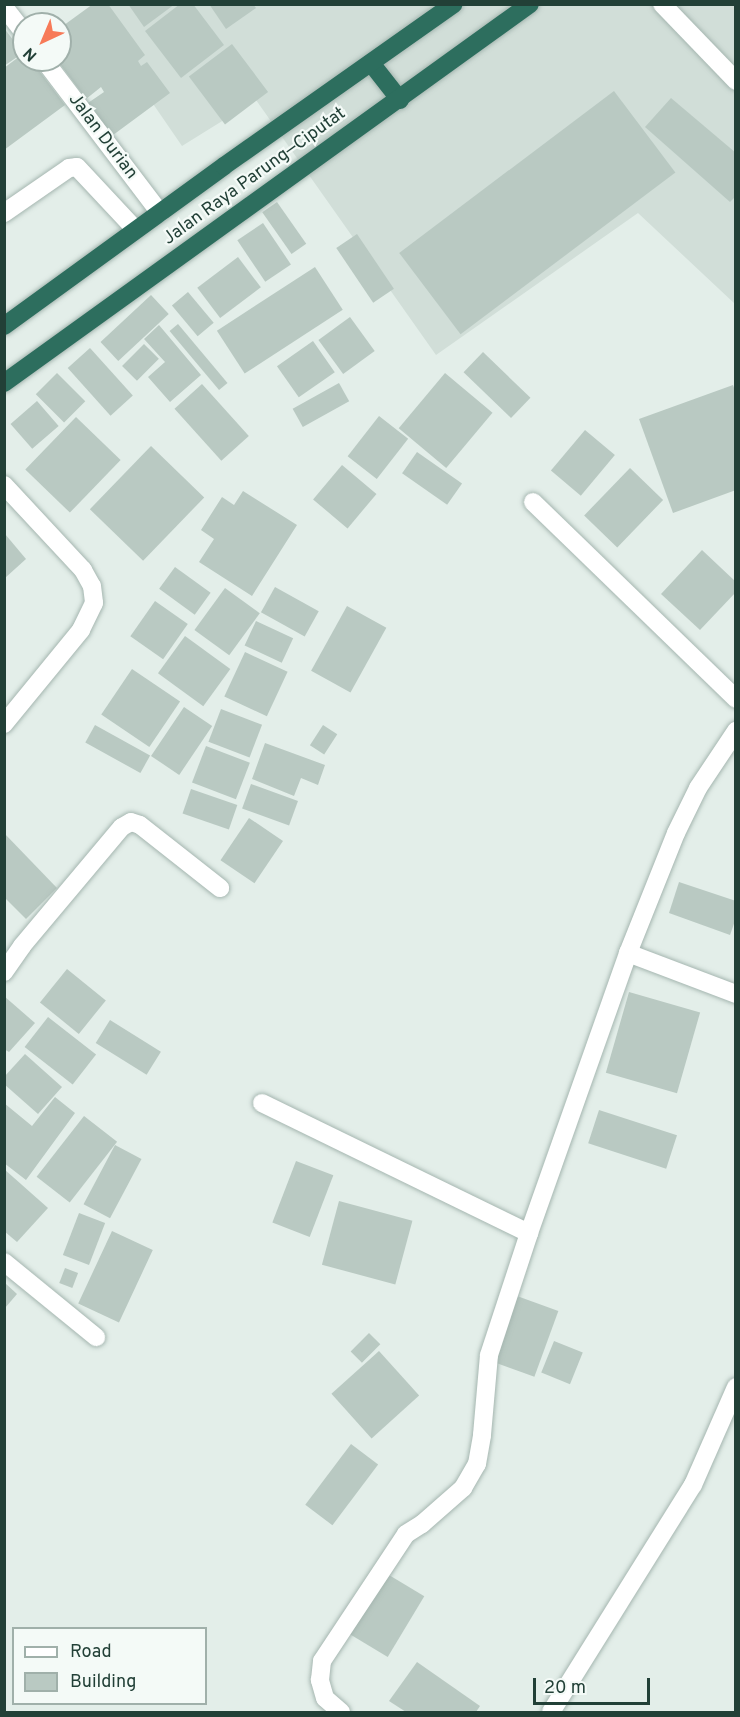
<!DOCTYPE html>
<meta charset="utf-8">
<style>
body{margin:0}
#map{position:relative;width:740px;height:1717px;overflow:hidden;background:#e3eee9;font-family:Overpass,sans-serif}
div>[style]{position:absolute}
.built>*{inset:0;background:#d1ded8}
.building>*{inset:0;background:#b9c9c2;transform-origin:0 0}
.roads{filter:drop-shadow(0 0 2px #a5b6b0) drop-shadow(0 0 2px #a5b6b0)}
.lane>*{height:18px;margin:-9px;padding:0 9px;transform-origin:9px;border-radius:9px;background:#fff}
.street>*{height:18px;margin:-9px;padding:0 9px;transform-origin:9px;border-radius:9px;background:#fff}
.highway>*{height:18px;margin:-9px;padding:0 9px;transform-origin:9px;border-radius:9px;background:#2d6e5e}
span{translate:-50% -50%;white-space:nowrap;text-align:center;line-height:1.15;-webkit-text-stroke:4.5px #f4faf7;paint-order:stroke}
.street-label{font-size:18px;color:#224037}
.frame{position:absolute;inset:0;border:6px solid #224037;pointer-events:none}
.legend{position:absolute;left:12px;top:1627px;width:195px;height:78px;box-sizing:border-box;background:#f4faf7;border:2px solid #a0b0aa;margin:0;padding:8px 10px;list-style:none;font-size:18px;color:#224037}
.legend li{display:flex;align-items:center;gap:12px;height:30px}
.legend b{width:30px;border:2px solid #a0b0aa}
.north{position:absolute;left:12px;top:12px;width:60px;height:60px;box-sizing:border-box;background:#f4faf7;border:2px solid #a0b0aa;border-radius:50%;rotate:224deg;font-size:16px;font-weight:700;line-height:24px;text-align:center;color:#224037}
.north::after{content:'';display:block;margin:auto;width:21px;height:27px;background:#f77a58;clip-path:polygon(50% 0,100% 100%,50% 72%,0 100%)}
.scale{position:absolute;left:533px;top:1678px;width:117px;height:27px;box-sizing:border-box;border:3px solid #224037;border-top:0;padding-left:8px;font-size:18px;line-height:21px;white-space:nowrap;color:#224037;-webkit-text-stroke:4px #f4faf7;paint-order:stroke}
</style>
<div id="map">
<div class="built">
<div style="clip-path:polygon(113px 4px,735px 5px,735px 304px,638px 213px,436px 355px,256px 100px,182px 146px,94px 18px)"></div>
</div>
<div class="building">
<div style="clip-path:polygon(93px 4px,108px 4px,145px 55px,138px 61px,141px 66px,147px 62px,170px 93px,109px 138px,85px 105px,104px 92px,101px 87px,86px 99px,57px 60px,60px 60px,60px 28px)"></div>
<div style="clip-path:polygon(128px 4px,175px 4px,144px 27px)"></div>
<div style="clip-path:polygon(180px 4px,193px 4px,224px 45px,181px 78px,145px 31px)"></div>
<div style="clip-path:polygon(209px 4px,253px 4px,256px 8px,226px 29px)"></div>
<div style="clip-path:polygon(4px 28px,23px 53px,4px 66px)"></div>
<div style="left:232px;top:44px;width:60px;height:54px;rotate:53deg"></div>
<div style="clip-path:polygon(24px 53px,24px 60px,31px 60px,65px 105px,4px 150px,4px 68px)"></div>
<div style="left:614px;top:91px;width:102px;height:269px;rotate:53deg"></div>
<div style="clip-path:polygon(671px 98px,736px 153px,736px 196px,730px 202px,645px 127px)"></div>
<div style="left:277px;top:202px;width:51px;height:18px;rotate:55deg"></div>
<div style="left:263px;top:223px;width:50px;height:31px;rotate:56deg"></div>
<div style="left:357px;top:234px;width:66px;height:25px;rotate:56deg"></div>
<div style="left:238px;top:257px;width:38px;height:51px;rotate:53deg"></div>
<div style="left:315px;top:267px;width:51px;height:117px;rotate:57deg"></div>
<div style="left:188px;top:292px;width:40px;height:21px;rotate:50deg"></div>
<div style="left:151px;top:295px;width:26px;height:69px;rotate:47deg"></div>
<div style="left:350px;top:317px;width:42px;height:39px;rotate:54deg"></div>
<div style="left:178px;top:324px;width:77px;height:11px;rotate:50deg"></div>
<div style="clip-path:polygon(159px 325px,201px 375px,170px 402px,148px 377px,165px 362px,144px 339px)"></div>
<div style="left:313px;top:341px;width:38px;height:44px;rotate:55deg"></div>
<div style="left:144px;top:344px;width:21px;height:31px;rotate:45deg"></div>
<div style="left:90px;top:348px;width:64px;height:30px;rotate:48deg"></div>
<div style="left:483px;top:352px;width:66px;height:28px;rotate:44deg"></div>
<div style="left:57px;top:373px;width:40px;height:30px;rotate:45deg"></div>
<div style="left:445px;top:373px;width:62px;height:72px;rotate:40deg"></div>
<div style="left:339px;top:383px;width:21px;height:53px;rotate:61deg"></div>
<div style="left:202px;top:384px;width:70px;height:37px;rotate:48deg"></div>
<div style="clip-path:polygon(733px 385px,736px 393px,736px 490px,673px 513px,639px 419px)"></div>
<div style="left:37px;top:401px;width:33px;height:35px;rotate:49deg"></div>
<div style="left:379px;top:416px;width:37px;height:51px;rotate:38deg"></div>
<div style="left:76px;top:417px;width:62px;height:73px;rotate:44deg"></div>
<div style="left:585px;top:430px;width:39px;height:53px;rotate:40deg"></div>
<div style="left:151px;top:446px;width:74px;height:88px;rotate:44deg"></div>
<div style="left:417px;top:452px;width:55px;height:26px;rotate:35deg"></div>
<div style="left:342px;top:465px;width:45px;height:45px;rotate:40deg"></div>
<div style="left:630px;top:468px;width:46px;height:66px;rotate:44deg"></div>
<div style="clip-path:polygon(243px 491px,297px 525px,252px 596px,199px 562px,214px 539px,201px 530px,222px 497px,234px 505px)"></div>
<div style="clip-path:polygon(5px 534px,26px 559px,5px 578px)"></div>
<div style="clip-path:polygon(702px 550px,736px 582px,736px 592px,700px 630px,661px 594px)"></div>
<div style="left:175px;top:567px;width:44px;height:27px;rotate:36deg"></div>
<div style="left:275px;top:587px;width:50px;height:29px;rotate:29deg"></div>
<div style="left:225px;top:588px;width:43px;height:52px;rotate:36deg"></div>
<div style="left:155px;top:601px;width:40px;height:43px;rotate:35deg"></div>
<div style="left:347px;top:606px;width:45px;height:74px;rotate:29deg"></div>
<div style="left:256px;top:621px;width:41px;height:27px;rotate:25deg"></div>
<div style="left:185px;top:636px;width:56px;height:46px;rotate:36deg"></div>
<div style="left:245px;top:652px;width:47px;height:49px;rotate:25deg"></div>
<div style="left:132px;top:669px;width:58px;height:55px;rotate:34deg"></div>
<div style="left:184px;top:707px;width:34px;height:59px;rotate:34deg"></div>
<div style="left:221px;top:709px;width:44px;height:35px;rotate:21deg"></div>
<div style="left:95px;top:725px;width:63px;height:20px;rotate:29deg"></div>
<div style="left:323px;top:725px;width:17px;height:24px;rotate:33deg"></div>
<div style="clip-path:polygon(265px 743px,325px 765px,318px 785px,301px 778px,294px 796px,252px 779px)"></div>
<div style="left:206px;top:746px;width:47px;height:39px;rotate:21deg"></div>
<div style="left:251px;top:784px;width:50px;height:26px;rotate:20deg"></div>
<div style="left:191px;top:789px;width:49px;height:26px;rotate:19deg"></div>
<div style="left:249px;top:818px;width:41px;height:51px;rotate:34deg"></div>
<div style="clip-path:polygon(4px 833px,57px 888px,26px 919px,4px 897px)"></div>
<div style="clip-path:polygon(679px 882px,736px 901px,736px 918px,730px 935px,669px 913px)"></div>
<div style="left:67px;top:969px;width:50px;height:43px;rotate:39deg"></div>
<div style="left:629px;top:992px;width:74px;height:84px;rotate:16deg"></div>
<div style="clip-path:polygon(4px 996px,35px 1023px,9px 1052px,4px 1049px)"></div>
<div style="left:48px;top:1017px;width:61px;height:38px;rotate:38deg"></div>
<div style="left:110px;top:1020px;width:60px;height:27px;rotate:32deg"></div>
<div style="clip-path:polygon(25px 1054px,62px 1087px,38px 1114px,4px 1084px,4px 1077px)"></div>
<div style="clip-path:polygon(55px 1097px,75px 1113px,26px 1180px,4px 1163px,4px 1103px,32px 1126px)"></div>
<div style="left:599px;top:1110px;width:82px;height:35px;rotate:18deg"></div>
<div style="left:84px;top:1116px;width:42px;height:77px;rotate:38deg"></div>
<div style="left:115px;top:1145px;width:30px;height:67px;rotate:28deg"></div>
<div style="left:296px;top:1161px;width:40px;height:66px;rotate:21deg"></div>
<div style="clip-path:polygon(4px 1169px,48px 1208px,17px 1242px,4px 1231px)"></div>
<div style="left:339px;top:1201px;width:76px;height:66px;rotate:15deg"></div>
<div style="left:79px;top:1213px;width:28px;height:45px;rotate:21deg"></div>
<div style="left:112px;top:1231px;width:45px;height:80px;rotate:25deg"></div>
<div style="left:65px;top:1268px;width:14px;height:16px;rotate:21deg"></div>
<div style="clip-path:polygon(5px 1283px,17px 1294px,5px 1308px)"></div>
<div style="left:517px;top:1296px;width:44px;height:70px;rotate:20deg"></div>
<div style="left:369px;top:1333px;width:16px;height:26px;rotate:45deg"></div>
<div style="left:554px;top:1341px;width:31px;height:34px;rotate:22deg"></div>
<div style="left:379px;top:1351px;width:60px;height:64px;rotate:48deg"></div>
<div style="left:351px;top:1444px;width:34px;height:76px;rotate:37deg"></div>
<div style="left:384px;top:1572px;width:47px;height:71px;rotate:31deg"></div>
<div style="clip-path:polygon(417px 1662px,480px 1706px,476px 1712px,406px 1712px,389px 1701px)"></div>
</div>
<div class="roads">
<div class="lane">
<div style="left:4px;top:213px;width:79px;rotate:-34.7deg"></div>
<div style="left:69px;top:168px;width:8px;rotate:-7deg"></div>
<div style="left:77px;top:167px;width:86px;rotate:46.9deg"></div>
</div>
<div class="street">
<div style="left:662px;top:4px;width:107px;rotate:46.1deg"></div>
<div style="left:4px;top:7px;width:33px;rotate:52deg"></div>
<div style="left:44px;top:60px;width:192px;rotate:52.8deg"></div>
<div style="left:4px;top:485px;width:116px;rotate:47.1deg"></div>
<div style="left:83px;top:570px;width:18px;rotate:61deg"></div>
<div style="left:92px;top:586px;width:17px;rotate:83deg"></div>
<div style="left:94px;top:603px;width:30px;rotate:116deg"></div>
<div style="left:81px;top:630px;width:122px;rotate:129.3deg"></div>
<div style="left:533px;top:502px;width:283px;rotate:44.1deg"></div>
<div style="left:628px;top:953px;width:116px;rotate:20.8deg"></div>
<div style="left:4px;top:972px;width:32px;rotate:-55deg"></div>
<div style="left:22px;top:946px;width:155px;rotate:-50deg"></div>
<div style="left:122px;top:827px;width:10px;rotate:-29deg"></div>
<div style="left:131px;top:822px;width:9px;rotate:18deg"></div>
<div style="left:140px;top:825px;width:102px;rotate:38.2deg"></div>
<div style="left:262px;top:1103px;width:297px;rotate:26deg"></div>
<div style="left:4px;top:1262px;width:119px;rotate:39.2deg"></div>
<div style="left:341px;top:1712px;width:21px;rotate:-139deg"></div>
<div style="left:325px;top:1698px;width:19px;rotate:-106deg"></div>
<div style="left:320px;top:1680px;width:19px;rotate:-84deg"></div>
<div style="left:322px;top:1661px;width:152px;rotate:-56.5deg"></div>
<div style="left:406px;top:1534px;width:19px;rotate:-32deg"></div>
<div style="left:422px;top:1524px;width:55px;rotate:-41.3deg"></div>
<div style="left:463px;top:1488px;width:28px;rotate:-60deg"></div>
<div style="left:477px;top:1464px;width:29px;rotate:-80deg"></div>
<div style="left:482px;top:1435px;width:80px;rotate:-85deg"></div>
<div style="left:489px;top:1355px;width:128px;rotate:-71.8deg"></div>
<div style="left:529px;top:1233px;width:297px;rotate:-70.5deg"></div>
<div style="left:628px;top:953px;width:129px;rotate:-68.2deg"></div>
<div style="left:676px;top:833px;width:50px;rotate:-63.9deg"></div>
<div style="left:698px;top:788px;width:69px;rotate:-56.3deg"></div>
<div style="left:551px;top:1712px;width:268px;rotate:-58deg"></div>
<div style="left:693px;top:1485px;width:107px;rotate:-66.3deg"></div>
</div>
<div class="highway">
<div style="left:371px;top:63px;width:47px;rotate:51.9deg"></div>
<div style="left:4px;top:326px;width:272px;rotate:-36deg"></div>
<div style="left:224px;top:166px;width:281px;rotate:-35.2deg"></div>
<div style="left:4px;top:383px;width:648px;rotate:-35.77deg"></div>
</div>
</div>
<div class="street-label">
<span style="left:102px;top:137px;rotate:53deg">Jalan Durian</span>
<span style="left:255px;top:177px;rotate:-36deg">Jalan Raya Parung—Ciputat</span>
</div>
<div class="frame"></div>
<ul class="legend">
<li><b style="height:8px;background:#fff"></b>Road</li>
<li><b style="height:16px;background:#b9c9c2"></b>Building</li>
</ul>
<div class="north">N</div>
<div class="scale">20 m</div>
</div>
